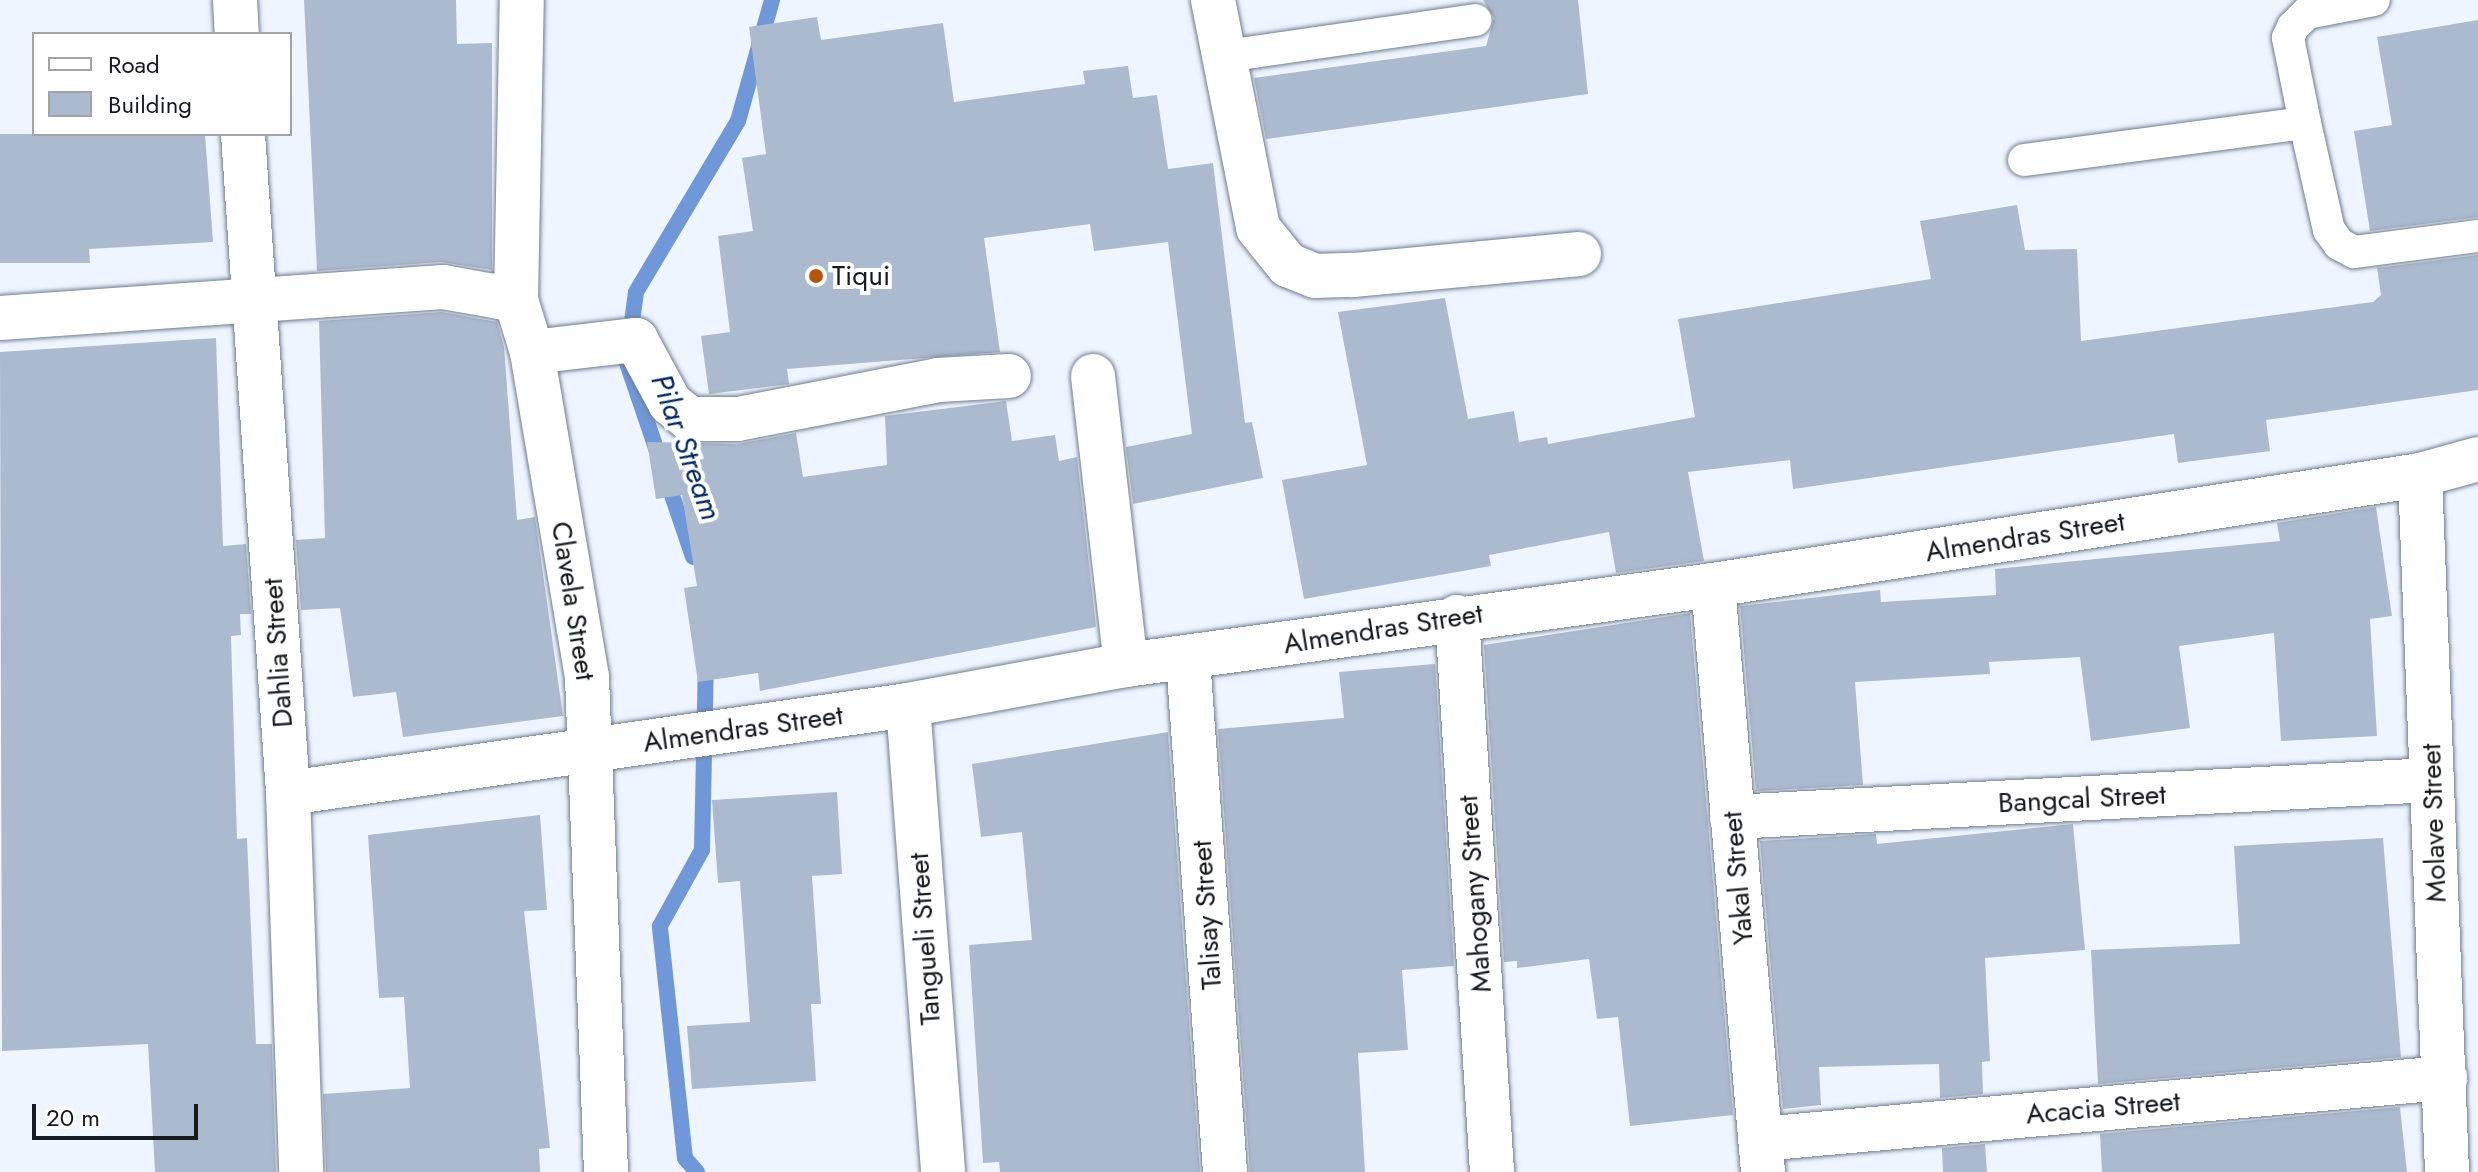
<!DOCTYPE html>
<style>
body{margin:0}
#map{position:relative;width:2478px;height:1172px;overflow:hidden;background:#eff5fe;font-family:Jost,sans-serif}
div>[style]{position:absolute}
.stream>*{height:16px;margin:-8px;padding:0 8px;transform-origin:8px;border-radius:8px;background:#7098d8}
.building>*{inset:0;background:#acbacf}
.roads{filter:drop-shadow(0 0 2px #6f7c90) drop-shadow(0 0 2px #6f7c90)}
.service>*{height:32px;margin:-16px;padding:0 16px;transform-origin:16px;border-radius:16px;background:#fff}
.minor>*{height:44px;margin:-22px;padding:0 22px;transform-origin:22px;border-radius:22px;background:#fff}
.dots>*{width:22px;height:22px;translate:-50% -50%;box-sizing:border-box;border:4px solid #fff;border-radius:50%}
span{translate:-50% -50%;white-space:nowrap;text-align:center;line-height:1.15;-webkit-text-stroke:8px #fff;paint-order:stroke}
.poi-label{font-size:28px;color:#151a21}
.left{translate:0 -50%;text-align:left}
.street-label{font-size:28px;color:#151a21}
.water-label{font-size:30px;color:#02275f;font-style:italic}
.legend{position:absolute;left:32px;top:32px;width:260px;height:104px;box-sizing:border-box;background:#fff;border:2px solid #a1a3a6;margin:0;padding:10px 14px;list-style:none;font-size:24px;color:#151a21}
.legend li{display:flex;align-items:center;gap:16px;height:40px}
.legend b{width:40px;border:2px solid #a1a3a6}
.scale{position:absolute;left:32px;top:1104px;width:166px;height:36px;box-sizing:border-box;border:4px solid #151a21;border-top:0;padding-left:10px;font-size:24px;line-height:28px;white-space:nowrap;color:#151a21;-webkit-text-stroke:6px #fff;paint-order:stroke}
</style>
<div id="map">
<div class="stream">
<div style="left:630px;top:337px;width:45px;rotate:-82.4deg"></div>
<div style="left:636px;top:292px;width:199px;rotate:-59.2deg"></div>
<div style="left:738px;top:121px;width:126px;rotate:-74.3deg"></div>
<div style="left:626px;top:360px;width:208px;rotate:71.2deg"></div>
<div style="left:697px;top:1172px;width:18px;rotate:-131deg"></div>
<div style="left:685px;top:1158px;width:233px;rotate:-96.2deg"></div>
<div style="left:660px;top:926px;width:87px;rotate:-61.1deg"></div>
<div style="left:702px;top:850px;width:188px;rotate:-88.8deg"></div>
</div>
<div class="building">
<div style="clip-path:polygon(304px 0,456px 0,457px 44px,492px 43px,492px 270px,441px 262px,317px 271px)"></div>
<div style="clip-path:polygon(1483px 0,1578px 0,1588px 94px,1266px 139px,1254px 78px,1486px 46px,1494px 18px)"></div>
<div style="clip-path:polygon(817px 17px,821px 40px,943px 23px,954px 102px,1085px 84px,1083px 71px,1128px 66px,1133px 98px,1157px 95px,1168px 169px,1213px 163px,1245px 423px,1252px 422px,1263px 478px,1133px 504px,1126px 447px,1192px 434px,1168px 242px,1094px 251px,1090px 224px,984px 238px,1000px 352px,787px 369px,789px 384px,709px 394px,701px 336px,730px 332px,718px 236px,753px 231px,742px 158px,766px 154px,749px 27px)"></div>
<div style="clip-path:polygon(2478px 20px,2478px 217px,2370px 231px,2354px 131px,2392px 125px,2377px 37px)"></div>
<div style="clip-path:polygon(0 134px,205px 134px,213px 242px,89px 249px,90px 263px,0 263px)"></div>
<div style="clip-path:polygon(2017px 205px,2025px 250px,2077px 249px,2081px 341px,2373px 302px,2381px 295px,2377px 268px,2478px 255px,2478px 390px,2266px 420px,2270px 451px,2178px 463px,2174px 434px,1793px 489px,1790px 460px,1688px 472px,1704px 561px,1616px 573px,1609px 532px,1489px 555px,1491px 566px,1304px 599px,1282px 480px,1367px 465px,1338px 312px,1445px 298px,1468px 419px,1514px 411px,1519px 442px,1547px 437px,1548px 444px,1695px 417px,1678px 319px,1931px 279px,1920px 221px)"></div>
<div style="clip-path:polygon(442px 312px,497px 322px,504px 347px,517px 520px,535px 517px,563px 716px,403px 737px,396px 692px,353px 697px,340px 608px,301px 610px,296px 540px,325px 538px,319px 321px)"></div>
<div style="clip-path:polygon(216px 338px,223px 546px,246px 544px,251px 614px,240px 614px,241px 635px,231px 636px,237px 839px,247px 838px,256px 1044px,272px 1044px,276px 1172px,155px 1172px,148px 1044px,2px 1051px,0 352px)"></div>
<div style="clip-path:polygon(1006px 401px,1012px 441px,1055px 435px,1059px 461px,1077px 457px,1096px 627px,760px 691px,758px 673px,698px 682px,684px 588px,697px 586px,682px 495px,656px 499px,647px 442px,738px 444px,796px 433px,803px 477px,887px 465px,885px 416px)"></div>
<div style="clip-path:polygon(2376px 507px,2392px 616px,2370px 619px,2377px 736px,2281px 741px,2274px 633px,2179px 646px,2190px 728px,2091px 741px,2080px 657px,1989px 662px,1990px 674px,1855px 682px,1863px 785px,1756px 791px,1740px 606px,1880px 590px,1881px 602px,1996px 595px,1995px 569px,2280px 541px,2277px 523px)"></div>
<div style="clip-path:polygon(1690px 613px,1733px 1115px,1630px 1126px,1618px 1017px,1597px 1019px,1589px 959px,1517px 968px,1517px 961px,1504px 962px,1484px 645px)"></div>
<div style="clip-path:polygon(1435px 664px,1454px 966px,1402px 970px,1408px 1050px,1358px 1053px,1365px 1172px,1250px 1172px,1218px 729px,1344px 718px,1339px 672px)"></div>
<div style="clip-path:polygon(1168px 732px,1200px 1172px,1000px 1172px,999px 1162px,983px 1163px,969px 945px,1032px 940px,1022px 832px,981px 837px,972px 764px)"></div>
<div style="clip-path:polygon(837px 792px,842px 874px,812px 876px,821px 1004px,811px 1004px,816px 1081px,692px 1089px,687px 1026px,750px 1022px,740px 881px,718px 883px,712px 800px)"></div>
<div style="clip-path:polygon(540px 815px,547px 910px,524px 911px,550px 1148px,539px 1149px,540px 1172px,326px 1172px,323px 1094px,410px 1088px,404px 997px,379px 998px,368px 835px)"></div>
<div style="clip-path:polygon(2073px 824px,2085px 950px,1985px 958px,1990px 1061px,1982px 1062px,1983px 1094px,1940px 1098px,1939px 1064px,1819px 1067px,1821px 1105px,1783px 1109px,1760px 841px,1876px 834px,1877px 844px)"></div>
<div style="clip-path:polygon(2383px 838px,2401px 1057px,2098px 1084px,2091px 950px,2240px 944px,2234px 846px)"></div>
<div style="clip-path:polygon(2400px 1107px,2407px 1172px,2102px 1172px,2100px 1134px)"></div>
<div style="clip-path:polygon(1985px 1144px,1987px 1172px,1943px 1172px,1942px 1148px)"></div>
</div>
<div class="roads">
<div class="service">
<div style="left:1226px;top:56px;width:252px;rotate:-8.2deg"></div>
<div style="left:2305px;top:123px;width:87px;rotate:-101.3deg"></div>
<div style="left:2288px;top:38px;width:12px;rotate:-66deg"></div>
<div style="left:2293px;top:27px;width:20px;rotate:-45deg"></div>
<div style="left:2307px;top:13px;width:68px;rotate:-11deg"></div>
<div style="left:2024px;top:160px;width:283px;rotate:-7.5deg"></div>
<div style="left:2305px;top:123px;width:110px;rotate:77.4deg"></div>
<div style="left:2329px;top:230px;width:17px;rotate:54deg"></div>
<div style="left:2339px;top:244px;width:17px;rotate:28deg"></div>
<div style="left:2354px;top:252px;width:125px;rotate:-7.4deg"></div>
</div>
<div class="minor">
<div style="left:235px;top:0;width:34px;rotate:87deg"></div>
<div style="left:1213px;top:0;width:232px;rotate:78.8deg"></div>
<div style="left:1258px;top:228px;width:48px;rotate:51deg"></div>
<div style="left:1288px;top:265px;width:29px;rotate:22deg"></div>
<div style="left:1315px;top:276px;width:38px;rotate:-2deg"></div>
<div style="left:1353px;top:275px;width:227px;rotate:-5.3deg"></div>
<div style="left:243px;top:134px;width:661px;rotate:86.09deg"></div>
<div style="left:288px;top:793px;width:379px;rotate:88deg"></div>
<div style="left:516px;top:300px;width:300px;rotate:-88.9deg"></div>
<div style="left:0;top:318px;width:444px;rotate:-4deg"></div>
<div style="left:443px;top:287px;width:74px;rotate:10.1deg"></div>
<div style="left:516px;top:300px;width:54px;rotate:72.9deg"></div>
<div style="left:532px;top:352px;width:330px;rotate:80.4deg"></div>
<div style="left:587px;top:677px;width:495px;rotate:87.8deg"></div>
<div style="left:532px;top:352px;width:105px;rotate:-6.6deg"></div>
<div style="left:636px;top:340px;width:72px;rotate:61.6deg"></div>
<div style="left:670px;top:403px;width:26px;rotate:39deg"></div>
<div style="left:690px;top:419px;width:48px"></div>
<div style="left:738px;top:419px;width:204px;rotate:-11deg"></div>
<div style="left:938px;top:380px;width:71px;rotate:-3.2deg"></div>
<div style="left:1093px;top:376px;width:291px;rotate:83.5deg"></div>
<div style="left:2420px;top:475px;width:698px;rotate:87.78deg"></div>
<div style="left:1713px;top:585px;width:589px;rotate:85.13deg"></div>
<div style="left:1457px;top:617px;width:556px;rotate:86.39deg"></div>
<div style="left:1188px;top:659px;width:514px;rotate:85.87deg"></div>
<div style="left:908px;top:705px;width:468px;rotate:85.7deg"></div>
<div style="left:288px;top:793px;width:626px;rotate:-8.08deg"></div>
<div style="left:908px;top:705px;width:222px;rotate:-10.4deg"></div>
<div style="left:1126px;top:665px;width:592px;rotate:-7.76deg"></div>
<div style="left:1713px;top:585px;width:716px;rotate:-8.84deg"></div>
<div style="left:2420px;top:475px;width:60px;rotate:-15.4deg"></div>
<div style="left:1732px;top:817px;width:700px;rotate:-3.03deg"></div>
<div style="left:1761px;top:1139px;width:687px;rotate:-5.1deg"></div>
</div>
</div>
<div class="dots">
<div style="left:816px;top:276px;background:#b5550f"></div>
</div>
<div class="poi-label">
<span class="left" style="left:832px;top:276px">Tiqui</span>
</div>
<div class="street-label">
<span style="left:2025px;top:537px;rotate:-9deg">Almendras Street</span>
<span style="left:573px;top:601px;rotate:81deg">Clavela Street</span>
<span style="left:1383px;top:629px;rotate:-9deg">Almendras Street</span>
<span style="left:278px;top:653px;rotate:-94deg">Dahlia Street</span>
<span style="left:743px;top:729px;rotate:-8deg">Almendras Street</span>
<span style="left:2082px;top:799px;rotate:-3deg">Bangcal Street</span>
<span style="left:2434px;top:823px;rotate:-92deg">Molave Street</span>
<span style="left:1738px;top:878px;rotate:-95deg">Yakal Street</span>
<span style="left:1475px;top:894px;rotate:-94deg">Mahogany Street</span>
<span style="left:1207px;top:915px;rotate:-94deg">Talisay Street</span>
<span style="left:925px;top:939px;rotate:-94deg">Tangueli Street</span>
<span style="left:2103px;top:1108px;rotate:-5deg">Acacia Street</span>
</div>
<div class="water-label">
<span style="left:686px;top:447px;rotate:70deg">Pilar Stream</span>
</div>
<ul class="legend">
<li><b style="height:10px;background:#fff"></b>Road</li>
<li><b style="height:22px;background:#acbacf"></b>Building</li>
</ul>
<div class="scale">20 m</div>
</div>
